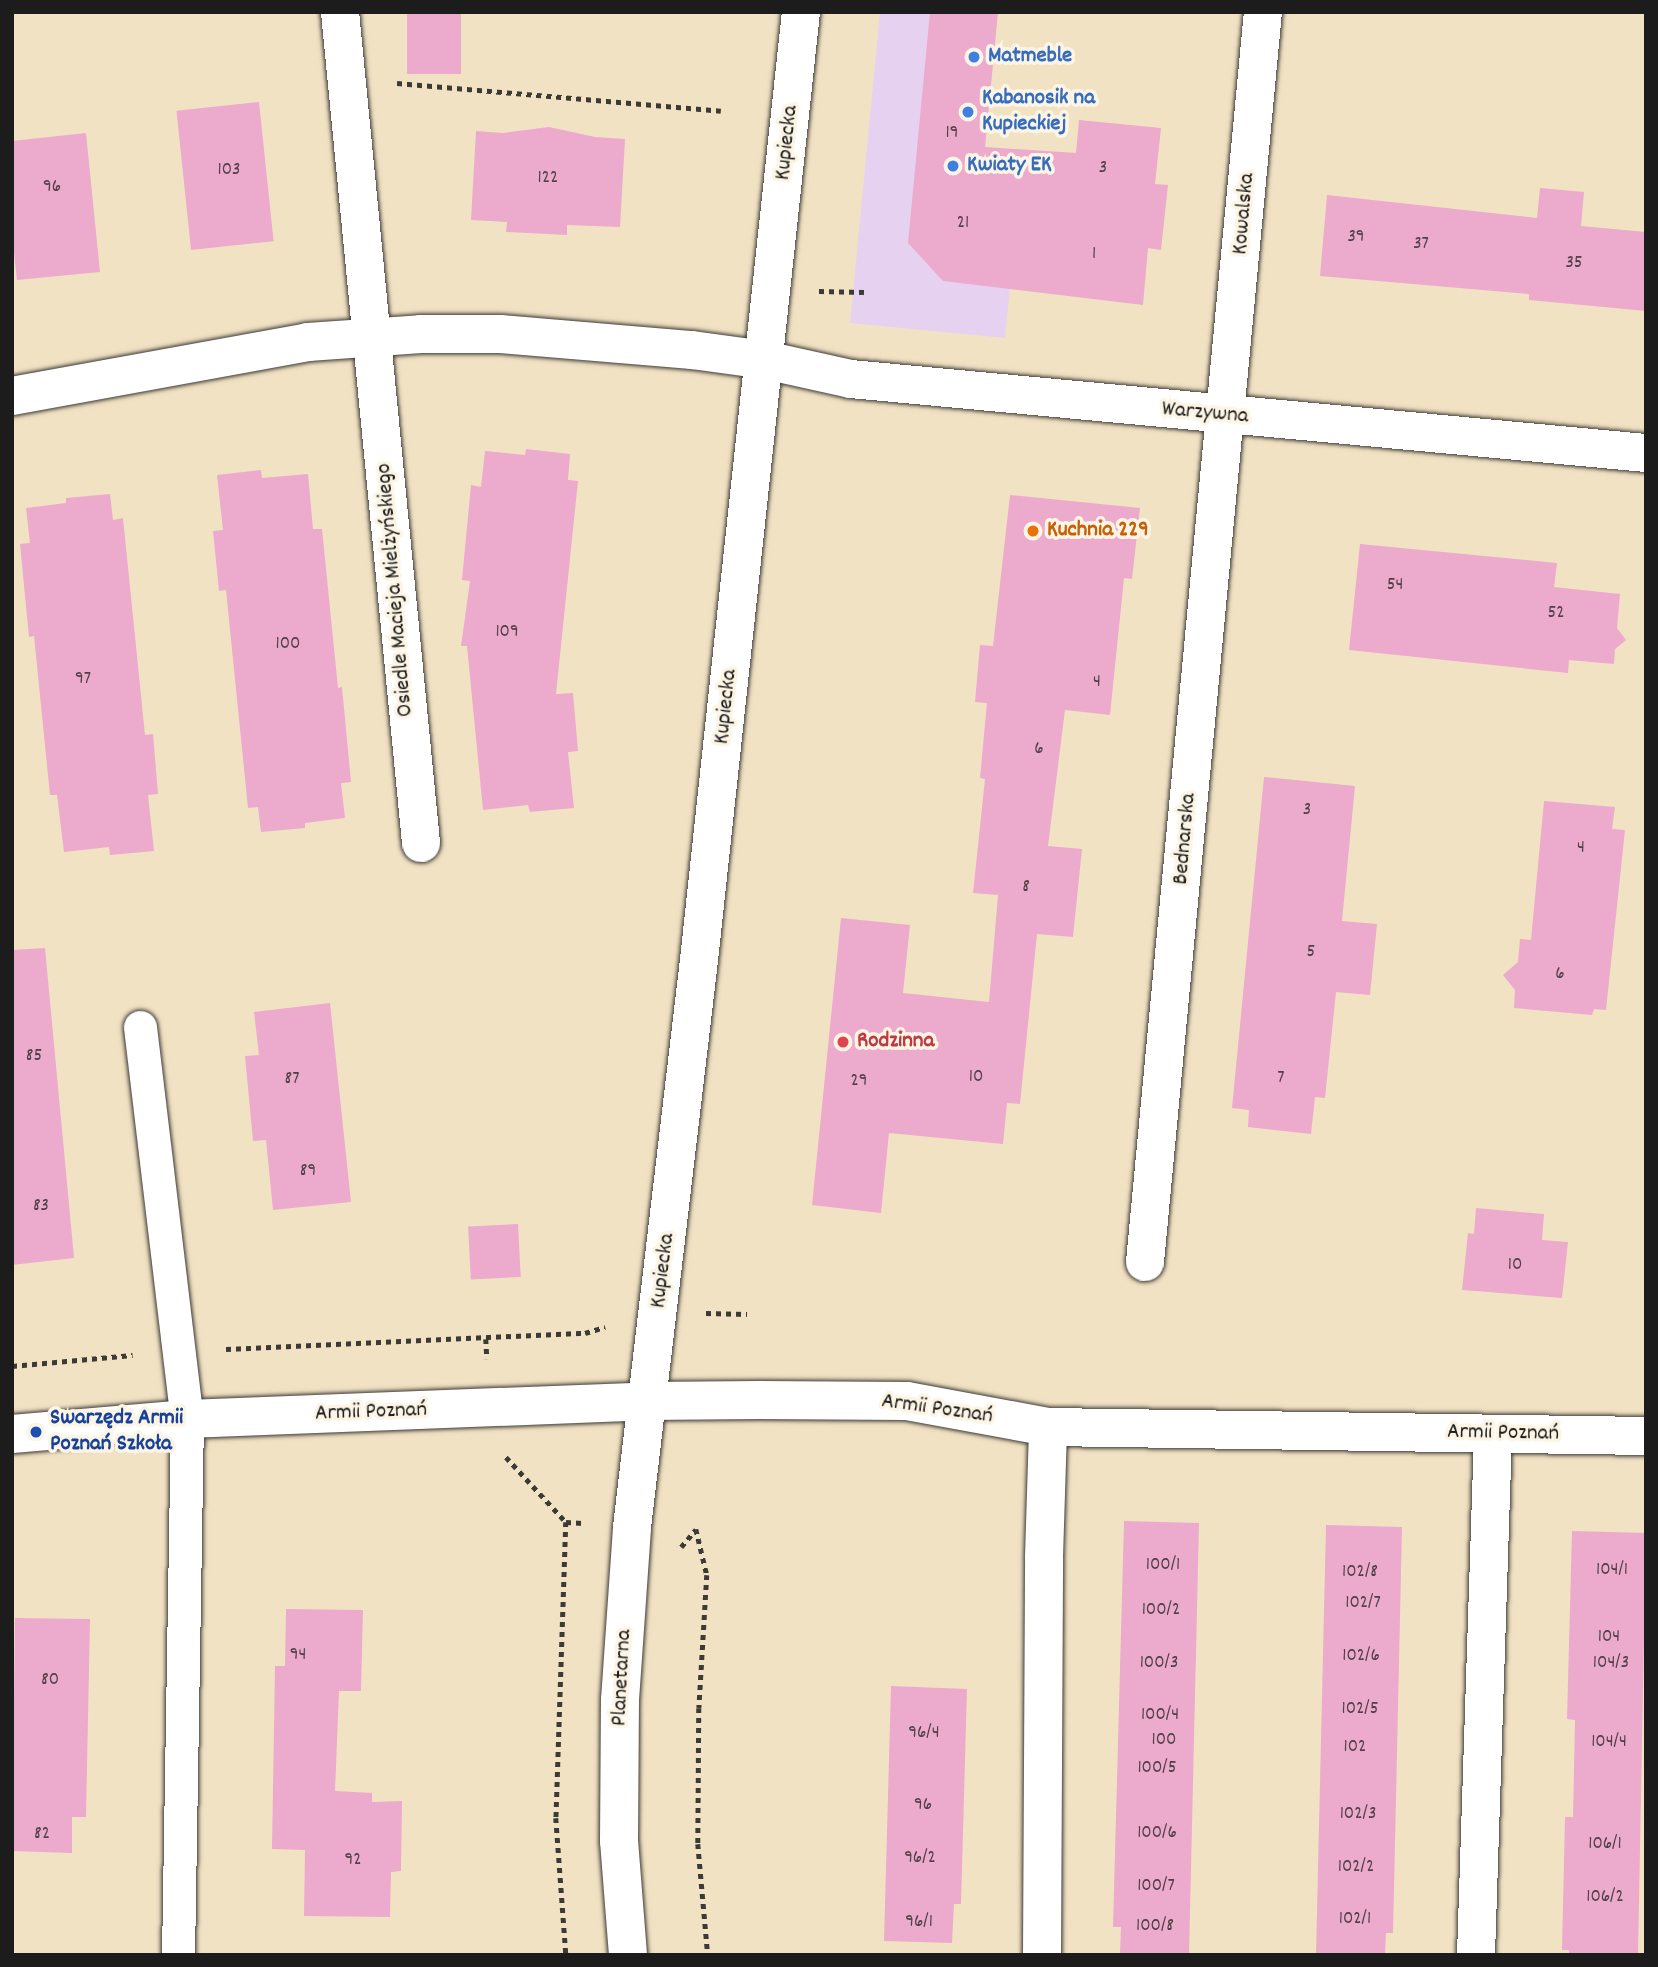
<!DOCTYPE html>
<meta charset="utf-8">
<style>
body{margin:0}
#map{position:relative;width:1658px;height:1967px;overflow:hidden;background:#f2e2c4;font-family:Dekko,sans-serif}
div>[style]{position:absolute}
.built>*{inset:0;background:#e6d2f0}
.building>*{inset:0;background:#ecaacd;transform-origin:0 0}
.path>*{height:4.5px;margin-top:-2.25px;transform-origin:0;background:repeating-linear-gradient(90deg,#3c3a35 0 5px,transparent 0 10px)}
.roads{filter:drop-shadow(0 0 2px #3c3a35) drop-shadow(0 0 2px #3c3a35)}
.service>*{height:33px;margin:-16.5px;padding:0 16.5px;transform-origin:16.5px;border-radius:16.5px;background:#fff}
.minor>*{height:38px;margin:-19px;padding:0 19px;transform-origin:19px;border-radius:19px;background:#fff}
.tertiary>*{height:38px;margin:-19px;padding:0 19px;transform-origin:19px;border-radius:19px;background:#fff}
.dots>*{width:19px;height:19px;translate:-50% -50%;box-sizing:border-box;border:4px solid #fcf5e5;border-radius:50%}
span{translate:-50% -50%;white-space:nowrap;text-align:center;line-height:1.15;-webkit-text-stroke:7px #fcf5e5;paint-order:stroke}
.number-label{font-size:19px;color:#504048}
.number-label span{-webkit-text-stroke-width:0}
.shop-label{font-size:23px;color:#366cbe;font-weight:700}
.left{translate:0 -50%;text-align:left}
.street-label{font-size:23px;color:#1c1c1c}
.food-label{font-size:23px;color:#c56008;font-weight:700}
.health-label{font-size:23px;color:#be3a42;font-weight:700}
.transit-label{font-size:23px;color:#164399;font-weight:700}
.frame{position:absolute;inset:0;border:14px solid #1c1c1c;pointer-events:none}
</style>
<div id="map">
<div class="built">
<div style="clip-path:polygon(880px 12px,998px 12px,980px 200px,1010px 288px,1005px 338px,850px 323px)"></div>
</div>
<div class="building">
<div style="left:407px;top:12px;width:54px;height:62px"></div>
<div style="clip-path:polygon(930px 12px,998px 12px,985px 147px,1076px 153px,1079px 120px,1161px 128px,1155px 184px,1168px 185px,1161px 250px,1148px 248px,1143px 305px,943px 281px,908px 243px)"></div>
<div style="left:259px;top:102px;width:140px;height:83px;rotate:84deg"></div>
<div style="clip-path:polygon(549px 127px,595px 137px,625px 139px,620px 227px,567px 225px,567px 235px,506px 232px,507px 222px,471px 220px,476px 131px,503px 133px)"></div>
<div style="clip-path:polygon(86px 133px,100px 272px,17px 280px,12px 234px,12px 141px)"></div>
<div style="clip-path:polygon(1540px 188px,1584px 192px,1581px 226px,1646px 232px,1646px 311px,1529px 300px,1529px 294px,1320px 276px,1327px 195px,1537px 218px)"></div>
<div style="clip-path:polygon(526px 449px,570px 454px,568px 480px,578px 481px,556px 694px,573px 693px,578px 751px,568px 752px,574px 808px,530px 812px,528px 805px,483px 810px,467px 646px,461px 646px,470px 581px,462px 580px,471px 485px,481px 487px,485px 451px,525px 455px)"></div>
<div style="clip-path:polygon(261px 470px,262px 478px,308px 474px,313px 529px,322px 529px,338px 688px,342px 687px,351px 782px,341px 783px,345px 818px,305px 823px,305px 828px,261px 832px,258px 807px,248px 808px,226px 590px,219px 591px,213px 531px,223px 530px,217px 475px)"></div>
<div style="clip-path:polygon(110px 494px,113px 520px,123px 518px,145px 735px,153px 734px,158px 794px,148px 795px,154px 851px,110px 855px,109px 847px,64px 852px,57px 795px,50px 795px,34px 636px,29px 637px,20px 544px,30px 543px,26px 508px,66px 503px,66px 498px)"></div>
<div style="clip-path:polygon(1010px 495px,1140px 508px,1132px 579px,1124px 578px,1110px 715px,1065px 710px,1048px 846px,1082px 849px,1073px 937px,1037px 934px,1020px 1104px,1007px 1103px,1003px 1144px,889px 1133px,881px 1213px,812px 1205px,841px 918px,910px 925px,903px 993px,989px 1002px,998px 895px,973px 893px,985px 779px,980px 778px,987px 703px,975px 702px,980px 645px,993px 646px)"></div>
<div style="clip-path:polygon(1360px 544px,1557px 563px,1554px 587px,1620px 594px,1617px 628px,1626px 640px,1615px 649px,1614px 664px,1569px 660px,1568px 673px,1349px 650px)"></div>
<div style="clip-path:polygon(1264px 777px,1355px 786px,1342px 921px,1377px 924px,1370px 995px,1336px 992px,1325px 1098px,1315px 1097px,1311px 1134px,1248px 1127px,1249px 1110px,1232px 1108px)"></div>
<div style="clip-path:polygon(1544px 801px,1615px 807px,1612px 829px,1625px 830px,1606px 1010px,1594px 1009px,1592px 1015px,1514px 1008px,1515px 990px,1503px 975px,1518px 962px,1520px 939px,1531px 940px)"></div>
<div style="clip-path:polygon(45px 948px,74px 1258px,12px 1265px,12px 950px)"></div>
<div style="clip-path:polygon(330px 1003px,351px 1202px,273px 1210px,266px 1140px,253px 1141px,245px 1056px,259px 1055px,254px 1012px)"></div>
<div style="clip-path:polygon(1476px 1208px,1544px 1214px,1542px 1240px,1568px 1242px,1562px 1298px,1462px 1290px,1468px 1233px,1474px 1234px)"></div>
<div style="left:518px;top:1224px;width:53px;height:50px;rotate:87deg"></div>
<div style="clip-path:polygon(1124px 1521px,1199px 1523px,1189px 1955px,1120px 1955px,1121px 1927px,1113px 1927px)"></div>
<div style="clip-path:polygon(1326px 1525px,1402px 1527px,1393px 1933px,1386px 1933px,1385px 1955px,1316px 1955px)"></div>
<div style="clip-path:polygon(1572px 1531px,1646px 1533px,1638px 1955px,1569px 1955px,1569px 1950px,1562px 1950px,1565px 1817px,1573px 1817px,1575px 1720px,1567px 1719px)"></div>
<div style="clip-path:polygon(286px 1609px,363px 1610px,361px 1691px,339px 1691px,335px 1791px,372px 1793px,372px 1802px,402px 1801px,401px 1871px,391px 1872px,390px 1917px,304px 1916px,305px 1850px,272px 1849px,275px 1666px,285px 1666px)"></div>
<div style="clip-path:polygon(15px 1618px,90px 1619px,86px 1817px,72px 1817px,72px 1853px,12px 1851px)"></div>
<div style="clip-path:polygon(891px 1686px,967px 1689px,961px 1904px,954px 1904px,952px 1943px,884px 1941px)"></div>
</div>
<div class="path">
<div style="left:397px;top:83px;width:325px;rotate:4.9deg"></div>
<div style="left:819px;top:291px;width:45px;rotate:1.3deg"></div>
<div style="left:706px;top:1313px;width:41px;rotate:1.4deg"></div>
<div style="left:486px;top:1339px;width:20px;rotate:87deg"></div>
<div style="left:226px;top:1349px;width:359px;rotate:-2.6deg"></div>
<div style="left:585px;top:1333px;width:21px;rotate:-17deg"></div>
<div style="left:12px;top:1366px;width:121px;rotate:-5.2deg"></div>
<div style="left:506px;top:1457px;width:88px;rotate:47.3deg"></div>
<div style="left:566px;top:1522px;width:296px;rotate:91.9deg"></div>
<div style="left:556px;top:1818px;width:137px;rotate:85.8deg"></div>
<div style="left:566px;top:1522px;width:17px;rotate:3deg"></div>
<div style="left:696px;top:1529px;width:47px;rotate:76.6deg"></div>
<div style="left:707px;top:1575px;width:133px;rotate:93.4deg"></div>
<div style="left:699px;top:1708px;width:136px;rotate:90.4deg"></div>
<div style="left:698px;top:1844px;width:111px;rotate:84.9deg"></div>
<div style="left:681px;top:1547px;width:23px;rotate:-50deg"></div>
</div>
<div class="roads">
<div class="service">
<div style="left:140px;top:1027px;width:395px;rotate:83.2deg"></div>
<div style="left:187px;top:1419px;width:536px;rotate:90.96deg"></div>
</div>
<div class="minor">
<div style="left:340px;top:12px;width:835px;rotate:84.43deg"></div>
<div style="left:12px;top:396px;width:301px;rotate:-10.3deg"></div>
<div style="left:308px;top:342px;width:113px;rotate:-4deg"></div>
<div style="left:421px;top:334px;width:79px"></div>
<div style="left:500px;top:334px;width:193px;rotate:4.8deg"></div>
<div style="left:692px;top:350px;width:74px;rotate:7.8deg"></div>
<div style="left:765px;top:360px;width:88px;rotate:12.5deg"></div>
<div style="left:851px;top:379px;width:798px;rotate:5.32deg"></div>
<div style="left:1145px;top:1262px;width:1256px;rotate:-84.61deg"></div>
<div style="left:12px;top:1434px;width:176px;rotate:-4.9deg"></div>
<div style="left:187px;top:1419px;width:459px;rotate:-2.2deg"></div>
<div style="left:646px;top:1401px;width:113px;rotate:-0.5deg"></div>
<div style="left:759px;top:1400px;width:148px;rotate:0.4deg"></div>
<div style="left:907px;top:1401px;width:143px;rotate:10.4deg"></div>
<div style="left:1048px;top:1427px;width:598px;rotate:0.86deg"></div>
<div style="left:1042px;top:1955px;width:398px;rotate:-89.7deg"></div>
<div style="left:1044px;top:1557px;width:130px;rotate:-88.2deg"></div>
<div style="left:1476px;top:1955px;width:521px;rotate:-88.13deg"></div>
</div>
<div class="tertiary">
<div style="left:628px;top:1955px;width:114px;rotate:-94.5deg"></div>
<div style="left:619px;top:1841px;width:141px;rotate:-89.6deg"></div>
<div style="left:620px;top:1700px;width:173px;rotate:-86deg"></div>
<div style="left:632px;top:1527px;width:571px;rotate:-83.26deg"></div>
<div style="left:699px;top:960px;width:953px;rotate:-83.86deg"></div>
</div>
</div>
<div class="dots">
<div style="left:974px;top:57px;background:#3f7fe0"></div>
<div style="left:968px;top:112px;background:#3f7fe0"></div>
<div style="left:953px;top:166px;background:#3f7fe0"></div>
<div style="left:1033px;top:531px;background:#e8710a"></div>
<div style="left:843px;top:1042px;background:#e0444e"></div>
<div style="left:36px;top:1432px;background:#1a4fb4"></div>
</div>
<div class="number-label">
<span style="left:952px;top:134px">19</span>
<span style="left:1103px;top:169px">3</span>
<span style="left:229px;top:171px">103</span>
<span style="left:548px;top:179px">122</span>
<span style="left:52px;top:188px">96</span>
<span style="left:963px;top:224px">21</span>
<span style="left:1356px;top:238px">39</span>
<span style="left:1421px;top:245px">37</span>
<span style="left:1094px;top:255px">1</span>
<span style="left:1574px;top:264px">35</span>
<span style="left:1395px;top:586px">54</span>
<span style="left:1556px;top:614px">52</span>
<span style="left:507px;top:633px">109</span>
<span style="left:288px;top:645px">100</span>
<span style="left:83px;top:680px">97</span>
<span style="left:1097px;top:683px">4</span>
<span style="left:1039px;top:750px">6</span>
<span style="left:1307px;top:811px">3</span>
<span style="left:1581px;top:849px">4</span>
<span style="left:1026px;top:888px">8</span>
<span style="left:1311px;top:953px">5</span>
<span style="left:1560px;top:975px">6</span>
<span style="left:34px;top:1057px">85</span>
<span style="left:976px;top:1078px">10</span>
<span style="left:1281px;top:1079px">7</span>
<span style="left:292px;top:1080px">87</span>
<span style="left:859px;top:1082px">29</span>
<span style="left:308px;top:1172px">89</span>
<span style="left:41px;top:1207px">83</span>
<span style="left:1515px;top:1266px">10</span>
<span style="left:1163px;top:1566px">100/1</span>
<span style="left:1612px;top:1571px">104/1</span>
<span style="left:1360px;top:1573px">102/8</span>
<span style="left:1363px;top:1604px">102/7</span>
<span style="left:1161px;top:1611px">100/2</span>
<span style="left:1609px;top:1638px">104</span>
<span style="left:298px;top:1656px">94</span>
<span style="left:1361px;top:1657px">102/6</span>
<span style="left:1159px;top:1664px">100/3</span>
<span style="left:1611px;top:1664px">104/3</span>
<span style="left:50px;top:1681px">80</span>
<span style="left:1360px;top:1710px">102/5</span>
<span style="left:1160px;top:1716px">100/4</span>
<span style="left:924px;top:1734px">96/4</span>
<span style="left:1164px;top:1741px">100</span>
<span style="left:1609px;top:1743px">104/4</span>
<span style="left:1355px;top:1748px">102</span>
<span style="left:1157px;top:1769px">100/5</span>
<span style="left:923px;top:1806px">96</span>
<span style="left:1358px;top:1815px">102/3</span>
<span style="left:1157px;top:1834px">100/6</span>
<span style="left:42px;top:1835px">82</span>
<span style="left:1605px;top:1845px">106/1</span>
<span style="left:920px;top:1859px">96/2</span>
<span style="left:353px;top:1861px">92</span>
<span style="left:1356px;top:1868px">102/2</span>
<span style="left:1156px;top:1887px">100/7</span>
<span style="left:1605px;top:1898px">106/2</span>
<span style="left:1355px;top:1920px">102/1</span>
<span style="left:919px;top:1923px">96/1</span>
<span style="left:1155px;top:1927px">100/8</span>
</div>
<div class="shop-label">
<span class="left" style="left:988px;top:57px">Matmeble</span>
<span class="left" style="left:982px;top:112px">Kabanosik na<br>Kupieckiej</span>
<span class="left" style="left:967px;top:166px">Kwiaty EK</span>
</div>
<div class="street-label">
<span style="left:788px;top:143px;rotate:-84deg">Kupiecka</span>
<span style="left:1245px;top:214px;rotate:-85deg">Kowalska</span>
<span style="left:1205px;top:414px;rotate:5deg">Warzywna</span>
<span style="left:396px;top:590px;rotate:-95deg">Osiedle Macieja Mielżyńskiego</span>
<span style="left:727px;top:707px;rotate:-84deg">Kupiecka</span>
<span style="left:1186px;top:839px;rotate:-85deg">Bednarska</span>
<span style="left:664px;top:1271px;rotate:-83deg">Kupiecka</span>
<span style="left:937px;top:1410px;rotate:8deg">Armii Poznań</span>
<span style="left:371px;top:1413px;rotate:-2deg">Armii Poznań</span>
<span style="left:1503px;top:1434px;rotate:1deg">Armii Poznań</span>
<span style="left:623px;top:1678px;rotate:-87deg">Planetarna</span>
</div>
<div class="food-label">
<span class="left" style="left:1047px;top:531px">Kuchnia 229</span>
</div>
<div class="health-label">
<span class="left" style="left:857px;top:1042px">Rodzinna</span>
</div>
<div class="transit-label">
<span class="left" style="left:50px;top:1432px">Swarzędz Armii<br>Poznań Szkoła</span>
</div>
<div class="frame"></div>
</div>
